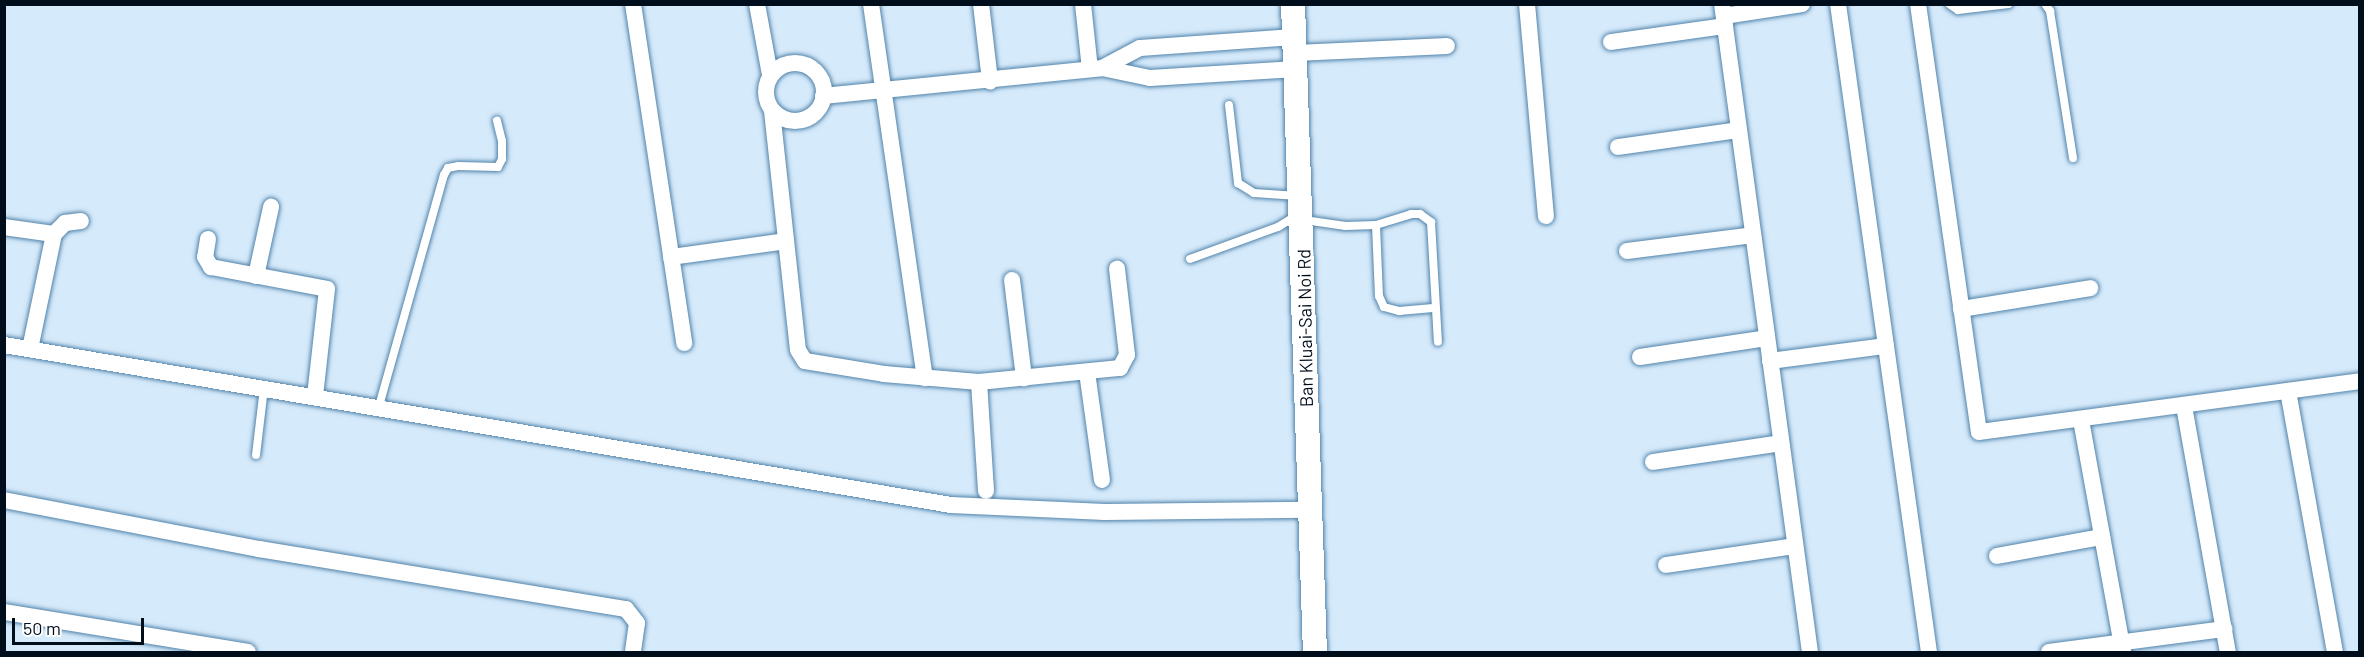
<!DOCTYPE html>
<style>
body{margin:0}
#map{position:relative;width:2364px;height:657px;overflow:hidden;background:#d5eafb;font-family:Barlow,sans-serif}
div>[style]{position:absolute}
.roads{filter:drop-shadow(0 0 2px #5183aa) drop-shadow(0 0 2px #5183aa)}
.lane>*{height:8px;margin:-4px;padding:0 4px;transform-origin:4px;border-radius:4px;background:#fff}
.street>*{height:16px;margin:-8px;padding:0 8px;transform-origin:8px;border-radius:8px;background:#fff}
.street>.ring{margin:-8px;padding:0;box-sizing:content-box;background:none;border:16px solid #fff;border-radius:50%}
.secondary>*{height:24px;margin:-12px;padding:0 12px;transform-origin:12px;border-radius:12px;background:#fff}
span{translate:-50% -50%;white-space:nowrap;text-align:center;line-height:1.15;-webkit-text-stroke:6px #fff;paint-order:stroke}
.street-label{font-size:18px;color:#000e1c}
.frame{position:absolute;inset:0;border:6px solid #000e1c;pointer-events:none}
.scale{position:absolute;left:12px;top:618px;width:132px;height:27px;box-sizing:border-box;border:3px solid #000e1c;border-top:0;padding-left:8px;font-size:18px;line-height:21px;white-space:nowrap;color:#000e1c;-webkit-text-stroke:4px #fff;paint-order:stroke}
</style>
<div id="map">
<div class="roads">
<div class="lane">
<div style="left:1949px;top:4px;width:11px;rotate:34deg"></div>
<div style="left:1958px;top:10px;width:51px;rotate:-6.7deg"></div>
<div style="left:2045px;top:4px;width:9px;rotate:54deg"></div>
<div style="left:2050px;top:11px;width:149px;rotate:81.1deg"></div>
<div style="left:1229px;top:105px;width:79px;rotate:83.4deg"></div>
<div style="left:1238px;top:183px;width:19px;rotate:32deg"></div>
<div style="left:1254px;top:193px;width:44px;rotate:3.9deg"></div>
<div style="left:1304px;top:220px;width:42px;rotate:8.1deg"></div>
<div style="left:1346px;top:226px;width:30px;rotate:-2deg"></div>
<div style="left:1376px;top:225px;width:71px;rotate:87.6deg"></div>
<div style="left:1379px;top:296px;width:12px;rotate:66deg"></div>
<div style="left:1384px;top:307px;width:16px;rotate:15deg"></div>
<div style="left:1399px;top:311px;width:37px;rotate:-5deg"></div>
<div style="left:1376px;top:225px;width:37px;rotate:-17deg"></div>
<div style="left:1411px;top:214px;width:9px"></div>
<div style="left:1420px;top:214px;width:14px;rotate:36deg"></div>
<div style="left:1431px;top:222px;width:120px;rotate:86.7deg"></div>
<div style="left:1190px;top:259px;width:94px;rotate:-20deg"></div>
<div style="left:1278px;top:227px;width:22px;rotate:-32deg"></div>
<div style="left:379px;top:406px;width:240px;rotate:-74.3deg"></div>
<div style="left:444px;top:175px;width:8px;rotate:-60deg"></div>
<div style="left:448px;top:168px;width:10px;rotate:-11deg"></div>
<div style="left:458px;top:166px;width:40px;rotate:1.4deg"></div>
<div style="left:498px;top:167px;width:9px;rotate:-63deg"></div>
<div style="left:502px;top:159px;width:18px;rotate:-90deg"></div>
<div style="left:502px;top:141px;width:21px;rotate:-104deg"></div>
<div style="left:256px;top:455px;width:67px;rotate:-83.2deg"></div>
</div>
<div class="street">
<div style="left:633px;top:4px;width:343px;rotate:81.4deg"></div>
<div style="left:757px;top:4px;width:72px;rotate:79.6deg"></div>
<div style="left:871px;top:4px;width:378px;rotate:81.8deg"></div>
<div style="left:981px;top:4px;width:78px;rotate:83.3deg"></div>
<div style="left:1083px;top:4px;width:65px;rotate:83.9deg"></div>
<div style="left:1527px;top:4px;width:213px;rotate:84.9deg"></div>
<div style="left:1722px;top:4px;width:654px;rotate:82.27deg"></div>
<div style="left:1838px;top:4px;width:654px;rotate:82.01deg"></div>
<div style="left:1918px;top:4px;width:432px;rotate:81.9deg"></div>
<div style="left:1979px;top:432px;width:384px;rotate:-7.6deg"></div>
<div style="left:1724px;top:16px;width:79px;rotate:-8.7deg"></div>
<div style="left:1611px;top:42px;width:115px;rotate:-8deg"></div>
<div style="left:1296px;top:53px;width:151px;rotate:-2.7deg"></div>
<div class="ring" style="left:766px;top:63px;width:42px;height:42px"></div>
<div style="left:1102px;top:68px;width:43px;rotate:-27.8deg"></div>
<div style="left:1140px;top:48px;width:154px;rotate:-4.1deg"></div>
<div style="left:823px;top:96px;width:280px;rotate:-5.7deg"></div>
<div style="left:1102px;top:68px;width:49px;rotate:11.8deg"></div>
<div style="left:1150px;top:78px;width:146px;rotate:-3.5deg"></div>
<div style="left:772px;top:111px;width:240px;rotate:83.8deg"></div>
<div style="left:798px;top:350px;width:13px;rotate:58deg"></div>
<div style="left:805px;top:361px;width:80px;rotate:9.3deg"></div>
<div style="left:884px;top:374px;width:95px;rotate:4.8deg"></div>
<div style="left:979px;top:382px;width:142px;rotate:-5.7deg"></div>
<div style="left:1120px;top:368px;width:15px;rotate:-62deg"></div>
<div style="left:1127px;top:355px;width:87px;rotate:-96.6deg"></div>
<div style="left:1618px;top:147px;width:122px;rotate:-8deg"></div>
<div style="left:4px;top:227px;width:50px;rotate:8deg"></div>
<div style="left:208px;top:239px;width:18px;rotate:99deg"></div>
<div style="left:205px;top:257px;width:12px;rotate:59deg"></div>
<div style="left:211px;top:267px;width:118px;rotate:10.7deg"></div>
<div style="left:327px;top:289px;width:108px;rotate:96.4deg"></div>
<div style="left:1627px;top:251px;width:127px;rotate:-7.2deg"></div>
<div style="left:671px;top:257px;width:116px;rotate:-7.9deg"></div>
<div style="left:256px;top:276px;width:71px;rotate:-77.7deg"></div>
<div style="left:1012px;top:280px;width:99px;rotate:83deg"></div>
<div style="left:1961px;top:309px;width:131px;rotate:-9.2deg"></div>
<div style="left:4px;top:345px;width:960px;rotate:9.59deg"></div>
<div style="left:951px;top:505px;width:154px;rotate:2.6deg"></div>
<div style="left:1105px;top:512px;width:205px;rotate:-0.6deg"></div>
<div style="left:30px;top:349px;width:117px;rotate:-78.2deg"></div>
<div style="left:54px;top:234px;width:16px;rotate:-45deg"></div>
<div style="left:65px;top:223px;width:16px;rotate:-7deg"></div>
<div style="left:1640px;top:357px;width:128px;rotate:-8.5deg"></div>
<div style="left:1770px;top:361px;width:117px;rotate:-7.4deg"></div>
<div style="left:1087px;top:372px;width:109px;rotate:82.1deg"></div>
<div style="left:979px;top:382px;width:109px;rotate:86.3deg"></div>
<div style="left:2288px;top:391px;width:265px;rotate:79.8deg"></div>
<div style="left:2184px;top:406px;width:250px;rotate:79.9deg"></div>
<div style="left:2081px;top:420px;width:236px;rotate:79.7deg"></div>
<div style="left:1653px;top:462px;width:129px;rotate:-8.4deg"></div>
<div style="left:4px;top:500px;width:260px;rotate:10.9deg"></div>
<div style="left:259px;top:549px;width:372px;rotate:9.3deg"></div>
<div style="left:626px;top:609px;width:18px;rotate:52deg"></div>
<div style="left:637px;top:623px;width:29px;rotate:98deg"></div>
<div style="left:1997px;top:556px;width:107px;rotate:-10.3deg"></div>
<div style="left:1666px;top:565px;width:130px;rotate:-8.4deg"></div>
<div style="left:4px;top:612px;width:247px;rotate:9.3deg"></div>
<div style="left:2049px;top:652px;width:177px;rotate:-7.5deg"></div>
</div>
<div class="secondary">
<div style="left:1293px;top:4px;width:648px;rotate:88.06deg"></div>
</div>
</div>
<div class="street-label">
<span style="left:1305px;top:328px;rotate:-91deg">Ban Kluai-Sai Noi Rd</span>
</div>
<div class="frame"></div>
<div class="scale">50 m</div>
</div>
